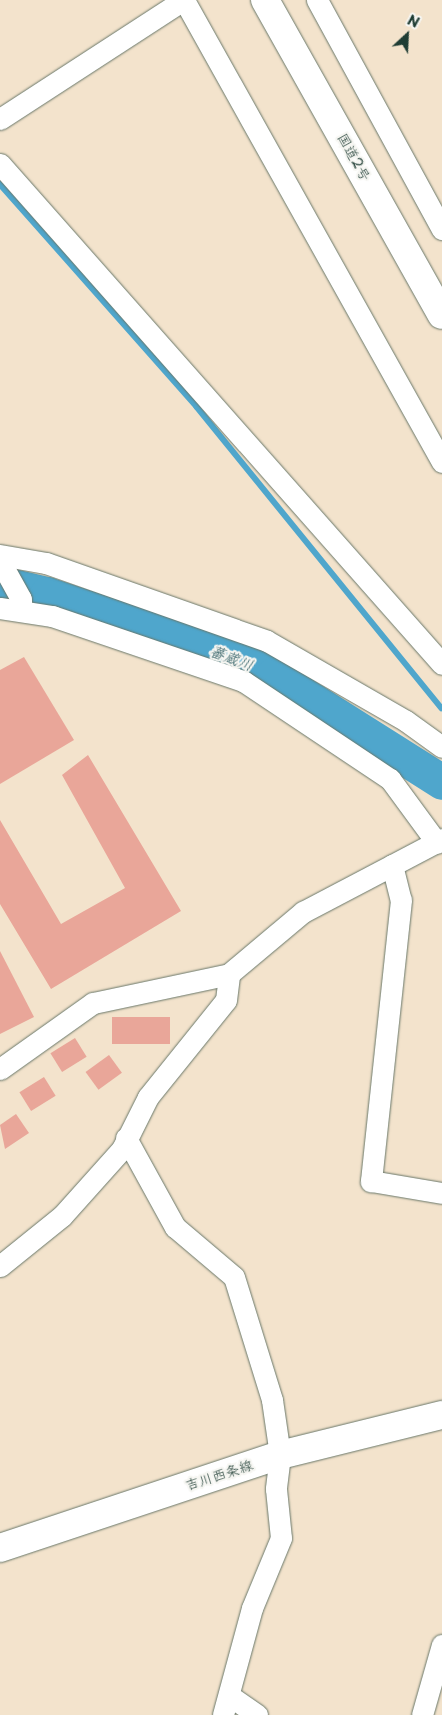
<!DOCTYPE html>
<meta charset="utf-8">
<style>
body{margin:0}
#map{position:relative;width:442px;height:1715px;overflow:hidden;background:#f3e3cc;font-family:"Playpen Sans","Klee One",sans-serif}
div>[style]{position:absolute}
.stream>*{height:5.5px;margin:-2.75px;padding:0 2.75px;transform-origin:2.75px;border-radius:2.75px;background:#4fa6cc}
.river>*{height:35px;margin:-17.5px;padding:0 17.5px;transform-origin:17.5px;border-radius:17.5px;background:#4fa6cc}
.building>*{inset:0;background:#e9a699;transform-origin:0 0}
.roads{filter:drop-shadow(0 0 1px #697769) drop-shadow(0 0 1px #697769)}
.street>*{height:21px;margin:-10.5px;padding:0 10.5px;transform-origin:10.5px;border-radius:10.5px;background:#fff}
.secondary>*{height:28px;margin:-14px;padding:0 14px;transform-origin:14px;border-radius:14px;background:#fff}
.highway>*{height:28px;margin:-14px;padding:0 14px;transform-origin:14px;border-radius:14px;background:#fff}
span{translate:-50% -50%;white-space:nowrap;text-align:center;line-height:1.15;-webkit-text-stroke:4.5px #f6f6f2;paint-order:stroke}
.street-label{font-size:14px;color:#1f3d34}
.water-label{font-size:15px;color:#2d5c62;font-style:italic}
.north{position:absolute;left:382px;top:10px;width:50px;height:50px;-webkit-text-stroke:4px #f6f6f2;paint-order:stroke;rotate:25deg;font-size:14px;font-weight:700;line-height:20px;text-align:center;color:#1f3d34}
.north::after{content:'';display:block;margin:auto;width:18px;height:22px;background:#1f3d34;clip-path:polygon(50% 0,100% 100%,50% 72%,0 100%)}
</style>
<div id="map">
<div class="stream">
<div style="left:0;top:184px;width:298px;rotate:48.5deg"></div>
<div style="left:197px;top:407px;width:388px;rotate:50.9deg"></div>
</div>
<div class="river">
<div style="left:0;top:583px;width:48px;rotate:13.2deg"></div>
<div style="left:47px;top:594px;width:203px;rotate:18.3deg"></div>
<div style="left:240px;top:658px;width:37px;rotate:27deg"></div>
<div style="left:273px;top:675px;width:200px;rotate:32.3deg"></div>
</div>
<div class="building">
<div style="clip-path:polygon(24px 657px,74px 740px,0 784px,0 670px)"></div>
<div style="clip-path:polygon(88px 755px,181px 911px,51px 989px,0 904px,0 820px,61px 924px,125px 888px,62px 775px)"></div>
<div style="clip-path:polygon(0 951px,34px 1017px,0 1034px)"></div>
<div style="left:112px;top:1017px;width:58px;height:27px"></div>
<div style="left:75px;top:1038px;width:22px;height:29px;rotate:58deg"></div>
<div style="left:109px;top:1055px;width:22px;height:29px;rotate:54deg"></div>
<div style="left:44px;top:1077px;width:22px;height:29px;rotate:58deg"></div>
<div style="clip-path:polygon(16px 1114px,29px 1133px,5px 1149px,0 1125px)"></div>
</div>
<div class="roads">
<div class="street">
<div style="left:184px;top:0;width:529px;rotate:60.82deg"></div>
<div style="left:317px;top:0;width:261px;rotate:61.4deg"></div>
<div style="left:0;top:119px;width:218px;rotate:-33deg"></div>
<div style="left:0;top:164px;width:667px;rotate:48.52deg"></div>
<div style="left:0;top:555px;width:47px;rotate:9.9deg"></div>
<div style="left:46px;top:563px;width:234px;rotate:19.4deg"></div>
<div style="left:267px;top:641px;width:160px;rotate:29.9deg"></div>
<div style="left:406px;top:721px;width:44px;rotate:35.8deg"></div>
<div style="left:0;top:561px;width:43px;rotate:61.1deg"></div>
<div style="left:21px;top:599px;width:9px;rotate:90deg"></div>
<div style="left:0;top:608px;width:53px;rotate:8.7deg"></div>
<div style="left:52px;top:616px;width:202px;rotate:18.8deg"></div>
<div style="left:243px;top:681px;width:177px;rotate:33.7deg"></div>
<div style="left:390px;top:779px;width:79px;rotate:53.7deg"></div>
<div style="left:392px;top:865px;width:36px;rotate:76deg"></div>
<div style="left:401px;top:900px;width:283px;rotate:96.1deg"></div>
<div style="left:371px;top:1181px;width:72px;rotate:9.6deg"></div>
<div style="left:0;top:1069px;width:114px;rotate:-35.4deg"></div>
<div style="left:93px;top:1003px;width:139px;rotate:-12deg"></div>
<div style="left:126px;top:1138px;width:102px;rotate:61.2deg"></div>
<div style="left:175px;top:1227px;width:77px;rotate:40.3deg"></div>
<div style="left:234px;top:1277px;width:129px;rotate:72.8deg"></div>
<div style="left:272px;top:1400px;width:56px;rotate:81.7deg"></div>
<div style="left:280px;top:1455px;width:34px;rotate:97deg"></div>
<div style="left:276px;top:1489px;width:49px;rotate:84.2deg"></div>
<div style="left:281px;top:1538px;width:76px;rotate:112.5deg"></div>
<div style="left:252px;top:1608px;width:111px;rotate:105.2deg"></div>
<div style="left:0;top:1266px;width:80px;rotate:-38.9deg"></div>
<div style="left:62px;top:1216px;width:90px;rotate:-48.2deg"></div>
<div style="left:122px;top:1149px;width:58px;rotate:-63.4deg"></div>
<div style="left:148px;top:1097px;width:124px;rotate:-51.2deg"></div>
<div style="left:226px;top:1000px;width:26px;rotate:-83deg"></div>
<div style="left:229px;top:974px;width:97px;rotate:-40deg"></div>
<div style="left:303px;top:912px;width:157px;rotate:-27.7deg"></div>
<div style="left:230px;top:1696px;width:33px;rotate:35deg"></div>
<div style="left:422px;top:1715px;width:73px;rotate:-74.1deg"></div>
</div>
<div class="secondary">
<div style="left:0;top:1548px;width:295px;rotate:-18.4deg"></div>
<div style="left:280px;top:1455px;width:167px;rotate:-13.9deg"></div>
</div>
<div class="highway">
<div style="left:265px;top:0;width:361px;rotate:60.7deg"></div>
</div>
</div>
<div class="street-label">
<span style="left:354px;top:157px;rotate:61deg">国道2号</span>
<span style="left:219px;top:1475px;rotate:-18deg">吉川西条線</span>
</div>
<div class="water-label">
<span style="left:232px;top:657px;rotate:21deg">蕃蔵川</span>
</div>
<div class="north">N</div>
</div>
